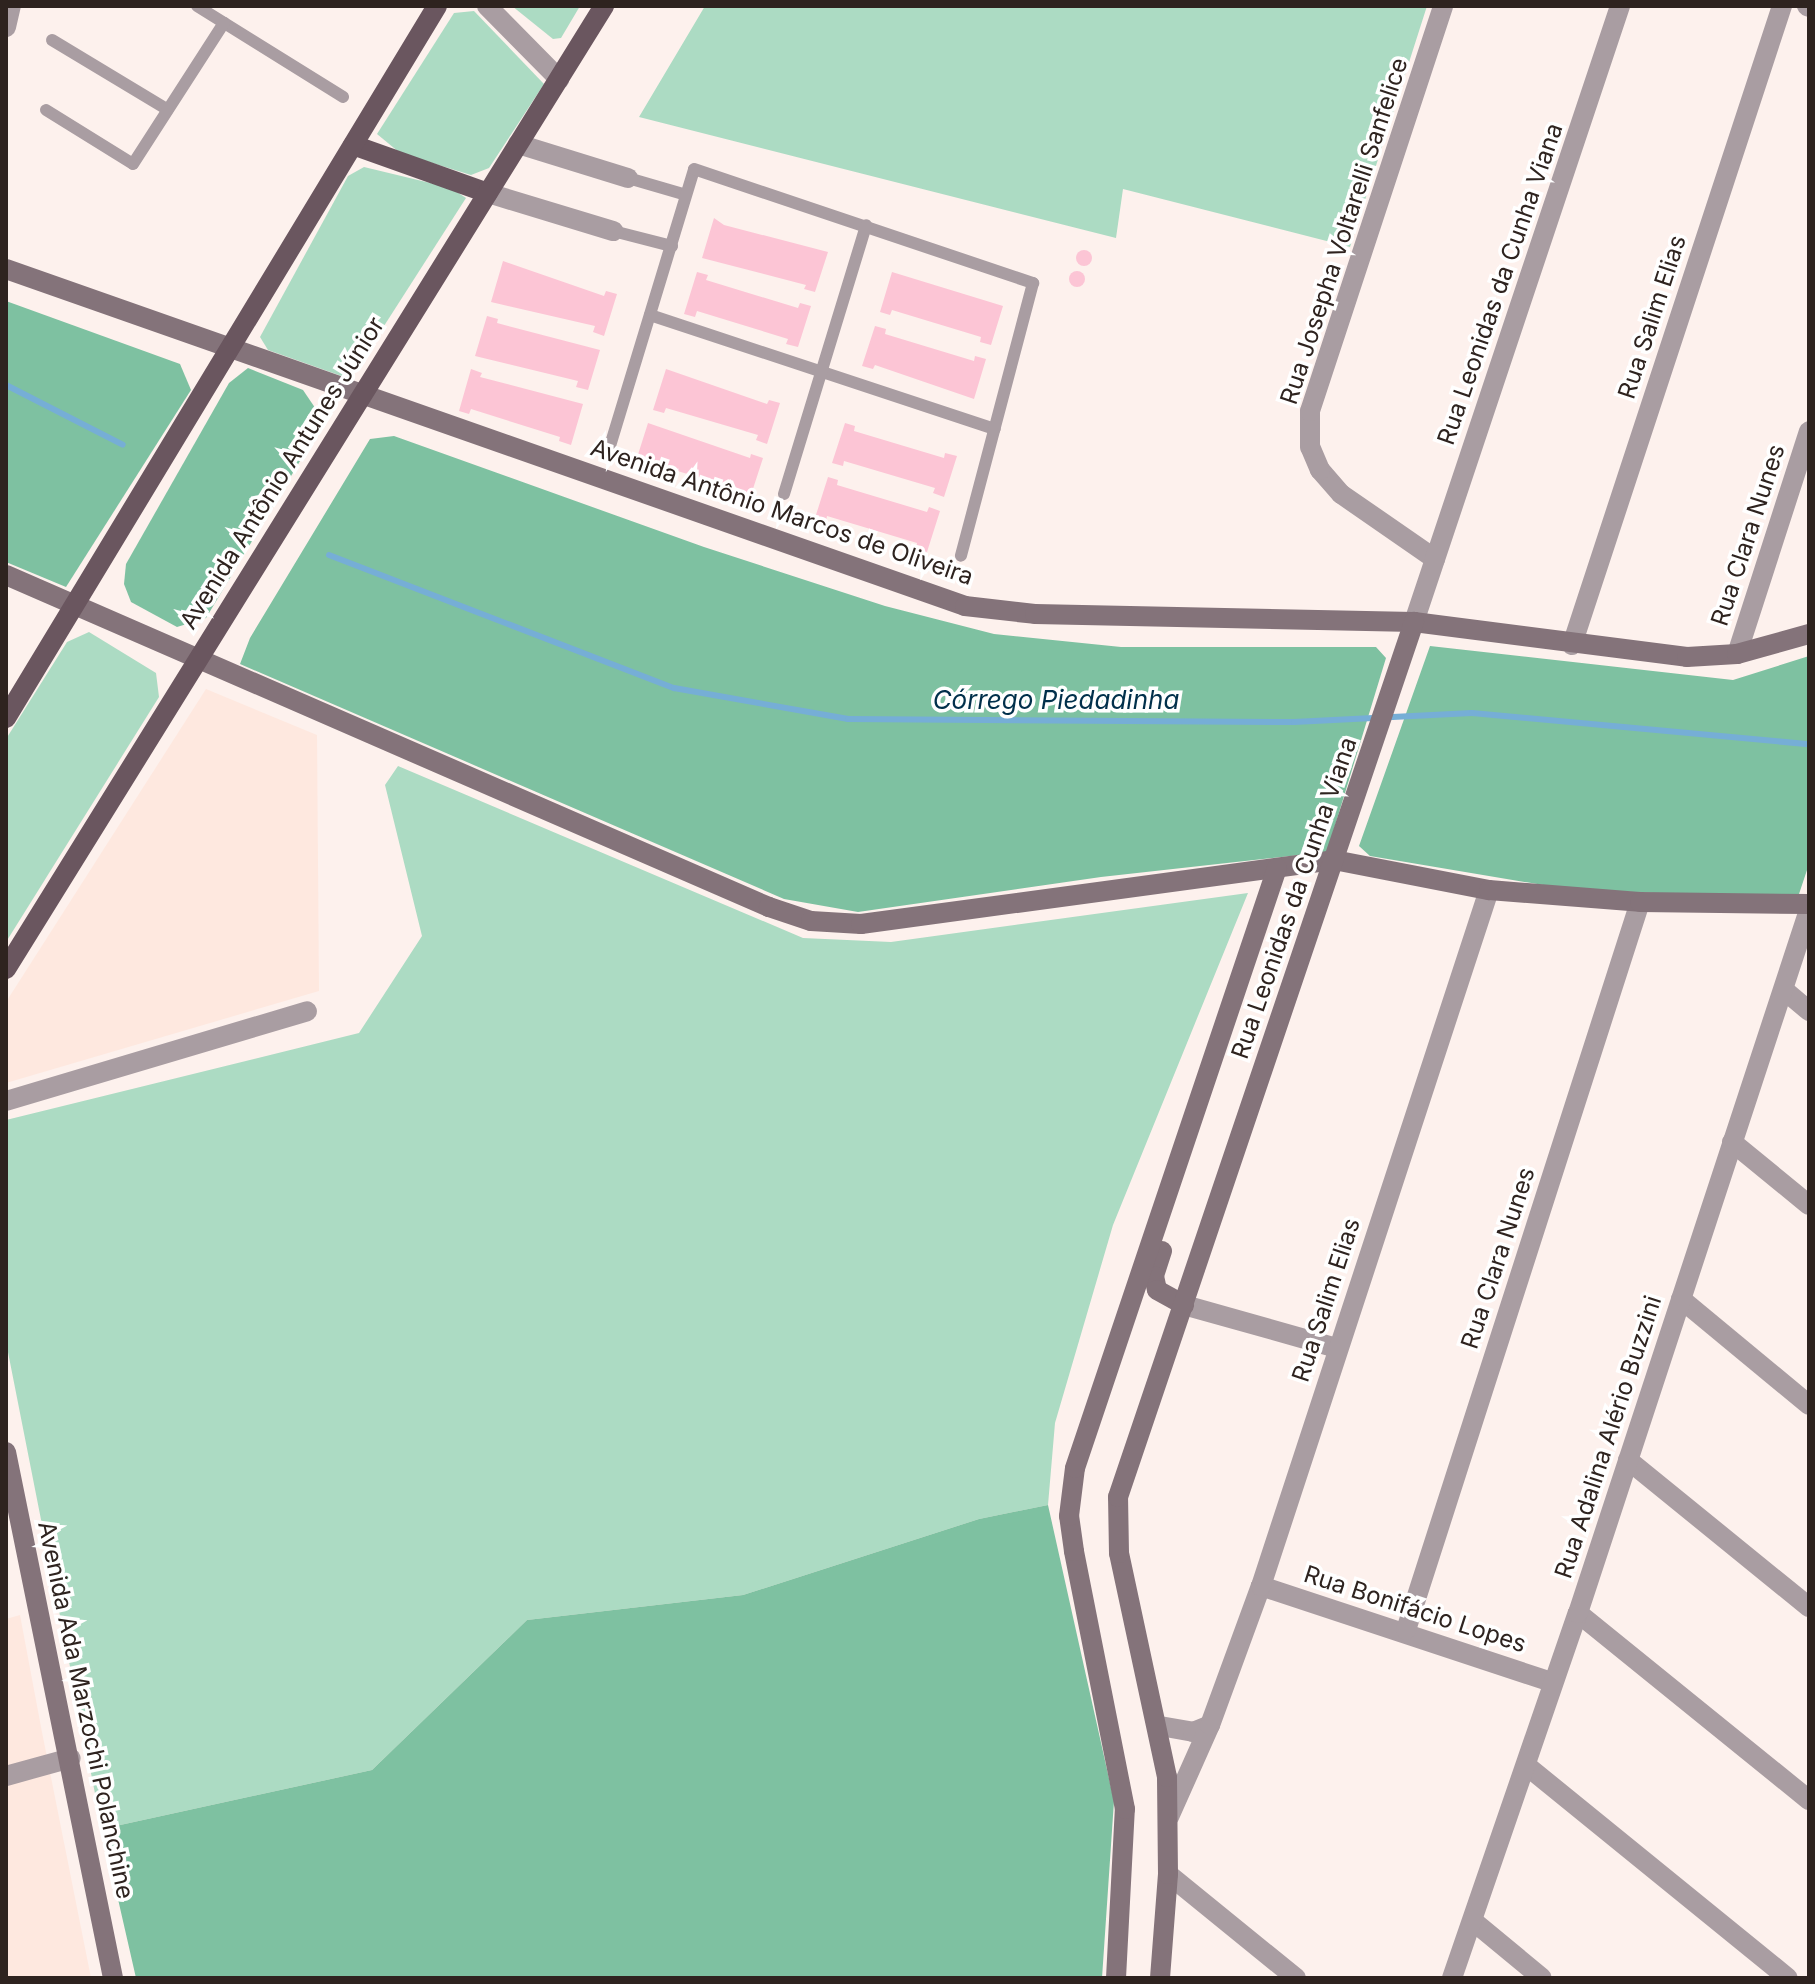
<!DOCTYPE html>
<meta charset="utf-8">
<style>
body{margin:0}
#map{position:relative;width:1815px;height:1984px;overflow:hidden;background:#fdf1ed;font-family:Inter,sans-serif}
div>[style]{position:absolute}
.built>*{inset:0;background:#fee8df}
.green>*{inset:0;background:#acdbc3}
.forest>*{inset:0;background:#7ec1a1}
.stream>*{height:6px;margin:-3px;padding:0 3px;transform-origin:3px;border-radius:3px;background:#76aed6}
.building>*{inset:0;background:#fcc5d5}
.round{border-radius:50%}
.lane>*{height:12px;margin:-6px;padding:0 6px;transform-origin:6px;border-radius:6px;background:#a99da2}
.street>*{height:20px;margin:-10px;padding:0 10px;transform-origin:10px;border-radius:10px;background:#a99da2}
.secondary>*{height:20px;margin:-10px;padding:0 10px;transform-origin:10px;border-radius:10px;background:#84737a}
.primary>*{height:20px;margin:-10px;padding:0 10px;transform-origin:10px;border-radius:10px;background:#6a565f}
span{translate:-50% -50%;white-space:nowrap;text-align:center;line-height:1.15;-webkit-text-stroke:7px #fff;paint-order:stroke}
.street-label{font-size:24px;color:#2e231f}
.water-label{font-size:26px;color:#01304b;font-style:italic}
.frame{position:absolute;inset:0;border:8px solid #2e231f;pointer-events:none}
</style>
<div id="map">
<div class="built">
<div style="clip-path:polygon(206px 689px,317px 735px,319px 991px,6px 1083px,6px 1002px)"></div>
<div style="clip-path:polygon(20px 1615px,41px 1727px,91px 1978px,6px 1978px,6px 1619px)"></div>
</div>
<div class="green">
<div style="clip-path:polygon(512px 6px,580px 6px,561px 38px,553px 39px)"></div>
<div style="clip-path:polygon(705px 6px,1427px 6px,1350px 247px,1123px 189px,1116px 238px,639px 117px)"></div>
<div style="clip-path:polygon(474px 11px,544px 84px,489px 168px,471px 175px,400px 153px,377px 134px,454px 13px)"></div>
<div style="clip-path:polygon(364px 167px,451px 188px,466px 198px,350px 379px,268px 350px,260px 337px,348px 176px)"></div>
<div style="clip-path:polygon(89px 632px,156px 673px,159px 697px,6px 942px,6px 739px,67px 642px)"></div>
<div style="clip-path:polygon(398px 766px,803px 938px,891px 942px,1248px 893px,1113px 1225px,1055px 1423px,1048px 1505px,979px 1519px,743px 1595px,527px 1620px,372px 1770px,102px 1829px,6px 1342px,6px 1120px,359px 1033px,422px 936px,385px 785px)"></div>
</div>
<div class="forest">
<div style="clip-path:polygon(6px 301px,180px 364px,191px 390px,66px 587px,6px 562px)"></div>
<div style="clip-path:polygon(248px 368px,303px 390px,324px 421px,206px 618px,177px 627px,131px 602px,124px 584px,126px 564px,229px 383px)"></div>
<div style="clip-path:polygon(394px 436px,704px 547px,885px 606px,994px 634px,1121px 647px,1376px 647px,1386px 658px,1327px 852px,1101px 877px,858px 912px,784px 899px,240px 664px,250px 638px,370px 439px)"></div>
<div style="clip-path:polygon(1430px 646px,1733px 680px,1809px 656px,1809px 864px,1799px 894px,1787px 899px,1567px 889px,1370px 856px,1359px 846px)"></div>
<div style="clip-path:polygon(1048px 1505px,1114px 1801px,1102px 1978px,136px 1978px,102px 1829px,372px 1770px,527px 1620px,743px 1595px,979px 1519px)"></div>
</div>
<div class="stream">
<div style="left:6px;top:385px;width:131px;rotate:27.1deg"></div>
<div style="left:329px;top:555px;width:370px;rotate:21.1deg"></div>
<div style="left:674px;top:688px;width:177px;rotate:10.1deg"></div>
<div style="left:848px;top:719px;width:446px;rotate:0.4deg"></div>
<div style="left:1294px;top:722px;width:178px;rotate:-2.9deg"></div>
<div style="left:1472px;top:713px;width:338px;rotate:5.3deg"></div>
</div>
<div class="building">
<div style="clip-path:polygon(714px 218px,724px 225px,828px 252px,815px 292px,804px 289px,806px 285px,702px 258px)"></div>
<div class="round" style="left:1076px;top:250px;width:16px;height:16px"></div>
<div style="clip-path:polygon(503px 261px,604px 296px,606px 291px,617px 294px,604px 336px,593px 332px,595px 326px,491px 302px)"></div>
<div class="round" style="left:1069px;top:271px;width:16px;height:16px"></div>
<div style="clip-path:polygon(697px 272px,708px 275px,706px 280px,798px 308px,800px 303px,811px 306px,798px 347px,786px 344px,788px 339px,697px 311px,695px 317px,684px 314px)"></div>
<div style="clip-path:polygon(892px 272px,1003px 306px,991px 345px,980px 342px,981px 337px,892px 310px,890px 315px,880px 312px)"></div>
<div style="clip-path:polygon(487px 316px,498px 319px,497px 323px,600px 350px,588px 390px,576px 387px,578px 381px,475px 356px)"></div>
<div style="clip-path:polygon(875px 326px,886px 329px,885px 334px,974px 361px,975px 356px,986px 359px,974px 399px,875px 365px,873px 369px,862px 366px)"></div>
<div style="clip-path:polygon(471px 369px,482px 373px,480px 377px,583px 404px,571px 445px,559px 441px,560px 437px,471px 409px,469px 414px,459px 411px)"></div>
<div style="clip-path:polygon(666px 369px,767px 404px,769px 400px,780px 403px,767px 444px,756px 440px,758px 435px,666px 408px,664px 413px,653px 410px)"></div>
<div style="clip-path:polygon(648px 423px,750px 458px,751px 454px,763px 458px,750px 498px,738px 495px,740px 490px,648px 462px,647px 467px,635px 464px)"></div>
<div style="clip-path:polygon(845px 423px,855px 426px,854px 431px,944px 458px,945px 453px,957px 456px,944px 497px,933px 493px,935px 488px,844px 461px,843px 466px,832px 463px)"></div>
<div style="clip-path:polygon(828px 477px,838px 480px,837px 485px,927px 512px,929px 507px,940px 511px,927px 552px,916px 548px,917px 543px,827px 516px,826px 521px,815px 518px)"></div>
</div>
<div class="lane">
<div style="left:197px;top:6px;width:172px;rotate:31.9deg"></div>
<div style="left:52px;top:40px;width:135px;rotate:31.1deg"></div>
<div style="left:46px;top:110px;width:102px;rotate:31.8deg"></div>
<div style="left:133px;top:164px;width:168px;rotate:-57.2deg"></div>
<div style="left:628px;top:178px;width:60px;rotate:16.3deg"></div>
<div style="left:613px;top:231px;width:61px;rotate:14.3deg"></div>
<div style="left:650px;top:315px;width:363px;rotate:18.3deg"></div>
<div style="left:610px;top:446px;width:289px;rotate:-73.1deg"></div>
<div style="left:694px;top:169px;width:358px;rotate:18.6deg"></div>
<div style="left:1033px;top:283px;width:282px;rotate:104.8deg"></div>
<div style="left:784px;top:494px;width:281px;rotate:-73deg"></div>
</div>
<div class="street">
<div style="left:487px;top:6px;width:103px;rotate:45.4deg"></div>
<div style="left:1807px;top:6px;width:2px;rotate:27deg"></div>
<div style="left:6px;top:27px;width:22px;rotate:-77deg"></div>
<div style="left:518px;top:144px;width:115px;rotate:17.2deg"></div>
<div style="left:488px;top:193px;width:131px;rotate:16.9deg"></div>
<div style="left:1435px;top:559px;width:114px;rotate:-145.3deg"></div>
<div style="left:1341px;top:494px;width:32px;rotate:-131deg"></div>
<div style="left:1320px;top:470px;width:25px;rotate:-113deg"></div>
<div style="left:1310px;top:447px;width:36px;rotate:-90deg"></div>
<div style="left:1310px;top:411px;width:426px;rotate:-71.8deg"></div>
<div style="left:1414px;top:622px;width:650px;rotate:-71.51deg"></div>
<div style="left:1572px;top:645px;width:673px;rotate:-71.81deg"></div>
<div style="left:1737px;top:654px;width:234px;rotate:-72.1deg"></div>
<div style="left:1784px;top:990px;width:33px;rotate:40deg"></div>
<div style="left:6px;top:1101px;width:314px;rotate:-16.6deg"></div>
<div style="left:1732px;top:1142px;width:99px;rotate:39.3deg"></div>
<div style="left:1681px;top:1299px;width:166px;rotate:39.6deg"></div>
<div style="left:1184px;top:1305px;width:159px;rotate:15.7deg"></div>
<div style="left:1628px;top:1460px;width:233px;rotate:39.1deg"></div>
<div style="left:1261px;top:1586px;width:306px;rotate:18.3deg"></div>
<div style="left:1578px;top:1613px;width:297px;rotate:39deg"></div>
<div style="left:1406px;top:1630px;width:765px;rotate:-72.18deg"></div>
<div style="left:1160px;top:1726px;width:34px;rotate:10deg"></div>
<div style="left:1193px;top:1732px;width:18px;rotate:-22deg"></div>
<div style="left:1527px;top:1766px;width:336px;rotate:39.1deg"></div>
<div style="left:6px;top:1776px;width:67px;rotate:-15.5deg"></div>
<div style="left:1169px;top:1817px;width:101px;rotate:-66deg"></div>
<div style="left:1210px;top:1725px;width:148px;rotate:-69.9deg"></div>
<div style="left:1261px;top:1586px;width:732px;rotate:-71.86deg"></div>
<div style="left:1168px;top:1874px;width:165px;rotate:39.1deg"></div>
<div style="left:1473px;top:1921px;width:89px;rotate:39.6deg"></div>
<div style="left:1452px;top:1978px;width:386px;rotate:-71deg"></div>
<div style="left:1578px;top:1613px;width:740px;rotate:-71.81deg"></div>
</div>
<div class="secondary">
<div style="left:6px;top:269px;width:1016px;rotate:19.36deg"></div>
<div style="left:965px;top:606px;width:70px;rotate:6.5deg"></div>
<div style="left:1035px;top:614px;width:379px;rotate:1.2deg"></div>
<div style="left:1414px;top:622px;width:275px;rotate:7.3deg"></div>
<div style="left:1687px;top:657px;width:50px;rotate:-3.4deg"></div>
<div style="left:1737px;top:654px;width:75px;rotate:-15.5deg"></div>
<div style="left:6px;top:575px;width:832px;rotate:23.52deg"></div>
<div style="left:769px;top:907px;width:44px;rotate:18.4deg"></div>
<div style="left:811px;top:921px;width:50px;rotate:3.4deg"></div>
<div style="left:861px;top:924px;width:477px;rotate:-7.7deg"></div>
<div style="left:1334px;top:860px;width:158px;rotate:11deg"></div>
<div style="left:1489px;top:890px;width:151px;rotate:4.5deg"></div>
<div style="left:1640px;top:902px;width:169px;rotate:0.7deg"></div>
<div style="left:1162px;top:1251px;width:26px;rotate:108deg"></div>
<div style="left:1154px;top:1276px;width:14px;rotate:78deg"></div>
<div style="left:1157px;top:1290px;width:31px;rotate:29deg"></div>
<div style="left:6px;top:1452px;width:537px;rotate:78.5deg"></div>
<div style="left:1116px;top:1978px;width:169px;rotate:-87deg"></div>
<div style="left:1125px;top:1809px;width:263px;rotate:-101.2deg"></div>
<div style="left:1074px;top:1551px;width:35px;rotate:-98deg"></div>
<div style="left:1069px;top:1516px;width:48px;rotate:-82.9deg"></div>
<div style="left:1075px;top:1468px;width:633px;rotate:-71.39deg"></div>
<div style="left:1160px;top:1978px;width:104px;rotate:-85.6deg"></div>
<div style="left:1168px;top:1874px;width:97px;rotate:-90.6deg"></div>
<div style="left:1167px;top:1777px;width:229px;rotate:-102.1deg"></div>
<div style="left:1119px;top:1553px;width:56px;rotate:-91deg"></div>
<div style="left:1118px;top:1497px;width:924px;rotate:-71.31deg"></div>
</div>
<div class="primary">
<div style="left:353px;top:145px;width:143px;rotate:19.6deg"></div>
<div style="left:6px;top:718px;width:832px;rotate:-58.81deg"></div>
<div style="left:6px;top:969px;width:1134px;rotate:-58.16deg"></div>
</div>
<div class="street-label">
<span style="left:1344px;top:231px;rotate:-72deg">Rua Josepha Voltarelli Sanfelice</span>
<span style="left:1500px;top:284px;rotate:-71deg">Rua Leonidas da Cunha Viana</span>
<span style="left:1652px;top:317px;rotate:-72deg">Rua Salim Elias</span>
<span style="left:282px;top:473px;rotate:-58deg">Avenida Antônio Antunes Júnior</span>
<span style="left:782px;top:512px;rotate:19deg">Avenida Antônio Marcos de Oliveira</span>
<span style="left:1748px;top:535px;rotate:-72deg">Rua Clara Nunes</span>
<span style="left:1294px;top:898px;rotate:-71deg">Rua Leonidas da Cunha Viana</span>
<span style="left:1498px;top:1258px;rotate:-72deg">Rua Clara Nunes</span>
<span style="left:1326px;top:1300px;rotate:-72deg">Rua Salim Elias</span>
<span style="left:1608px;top:1437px;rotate:-72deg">Rua Adalina Alério Buzzini</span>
<span style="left:1415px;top:1609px;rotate:18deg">Rua Bonifácio Lopes</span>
<span style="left:86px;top:1710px;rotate:78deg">Avenida Ada Marzochi Polanchine</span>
</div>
<div class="water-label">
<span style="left:1056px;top:700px">Córrego Piedadinha</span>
</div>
<div class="frame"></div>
</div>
